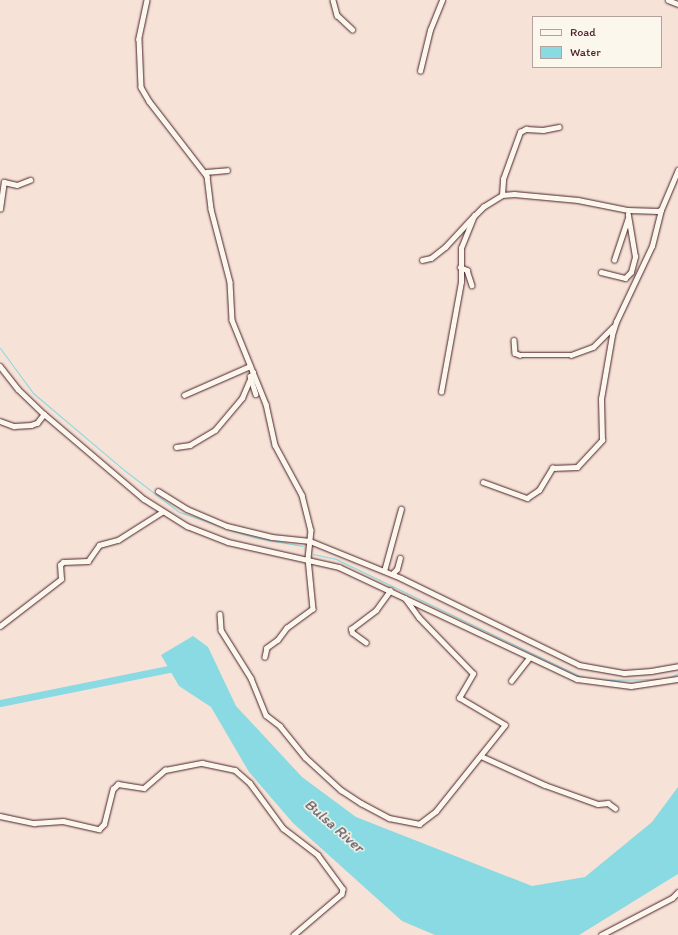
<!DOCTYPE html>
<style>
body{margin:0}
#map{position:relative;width:678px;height:935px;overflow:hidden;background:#f6e2d6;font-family:Itim,sans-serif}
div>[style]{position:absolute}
.water>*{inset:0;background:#89dae2}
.stream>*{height:1px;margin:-0.5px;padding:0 0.5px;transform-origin:0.5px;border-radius:0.5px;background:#89dae2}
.river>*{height:7px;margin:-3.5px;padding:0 3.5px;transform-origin:3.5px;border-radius:3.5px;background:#89dae2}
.roads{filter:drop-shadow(0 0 1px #4a1f2b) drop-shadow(0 0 1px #4a1f2b)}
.minor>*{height:4.5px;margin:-2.25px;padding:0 2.25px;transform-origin:2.25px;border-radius:2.25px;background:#fbf7ec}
span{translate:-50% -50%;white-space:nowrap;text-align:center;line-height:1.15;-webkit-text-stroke:3px #fbf7ec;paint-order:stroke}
.water-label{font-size:15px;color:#5d5762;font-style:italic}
.legend{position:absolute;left:532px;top:16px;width:130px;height:52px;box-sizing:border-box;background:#fbf7ec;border:1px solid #b4a19f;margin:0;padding:5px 7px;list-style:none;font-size:12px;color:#4a1f2b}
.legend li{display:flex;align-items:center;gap:8px;height:20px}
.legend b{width:20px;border:1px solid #b4a19f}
</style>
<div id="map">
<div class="water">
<div style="clip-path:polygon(193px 636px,208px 647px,236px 706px,302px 777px,356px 817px,532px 886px,585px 877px,652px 822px,678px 787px,678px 874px,579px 935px,435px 935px,402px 921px,293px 823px,249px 772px,211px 707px,179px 686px,161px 655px)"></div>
</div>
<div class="stream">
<div style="left:0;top:348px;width:56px;rotate:53.7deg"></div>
<div style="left:33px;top:393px;width:119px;rotate:40.2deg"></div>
<div style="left:124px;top:470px;width:69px;rotate:37.4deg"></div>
<div style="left:179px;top:512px;width:47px;rotate:18.4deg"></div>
<div style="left:228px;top:529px;width:31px;rotate:17deg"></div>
<div style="left:258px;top:538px;width:45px;rotate:10.3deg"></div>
<div style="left:313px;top:554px;width:24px;rotate:12deg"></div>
<div style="left:336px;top:559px;width:274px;rotate:25.7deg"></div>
<div style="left:669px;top:678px;width:10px;rotate:-29deg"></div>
<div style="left:601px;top:680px;width:59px;rotate:-1deg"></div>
</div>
<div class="river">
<div style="left:0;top:703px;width:182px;rotate:-11.4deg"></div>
</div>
<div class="roads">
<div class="minor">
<div style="left:147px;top:0;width:40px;rotate:102deg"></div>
<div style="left:139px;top:39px;width:48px;rotate:87.6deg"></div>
<div style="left:141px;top:87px;width:16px;rotate:60deg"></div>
<div style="left:149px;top:101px;width:95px;rotate:52.3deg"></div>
<div style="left:207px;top:176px;width:33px;rotate:83deg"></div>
<div style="left:211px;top:209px;width:75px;rotate:75.4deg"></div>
<div style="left:230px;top:282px;width:38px;rotate:87deg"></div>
<div style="left:232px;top:320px;width:91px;rotate:68deg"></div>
<div style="left:266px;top:404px;width:42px;rotate:77.6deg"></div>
<div style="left:275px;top:445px;width:57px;rotate:61.6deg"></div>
<div style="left:302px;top:495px;width:36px;rotate:76deg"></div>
<div style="left:311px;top:530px;width:28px;rotate:96deg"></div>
<div style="left:308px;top:558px;width:51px;rotate:84.4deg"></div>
<div style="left:313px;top:609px;width:32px;rotate:144deg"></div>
<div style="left:287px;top:628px;width:15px;rotate:127deg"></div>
<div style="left:278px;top:640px;width:14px;rotate:144deg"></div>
<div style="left:267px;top:648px;width:9px;rotate:103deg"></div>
<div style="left:333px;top:0;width:16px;rotate:75deg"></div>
<div style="left:337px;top:15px;width:21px;rotate:43deg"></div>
<div style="left:668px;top:0;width:11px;rotate:22deg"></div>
<div style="left:420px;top:71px;width:42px;rotate:-76.3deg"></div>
<div style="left:430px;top:30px;width:32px;rotate:-68deg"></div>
<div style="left:206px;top:172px;width:21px;rotate:-5deg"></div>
<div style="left:502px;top:195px;width:16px;rotate:-86deg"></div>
<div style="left:503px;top:179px;width:50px;rotate:-70.1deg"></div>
<div style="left:520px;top:132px;width:7px;rotate:-27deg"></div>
<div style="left:526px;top:129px;width:17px;rotate:3deg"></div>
<div style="left:543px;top:130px;width:16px;rotate:-11deg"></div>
<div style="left:0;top:209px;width:27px;rotate:-82deg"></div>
<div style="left:4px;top:182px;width:13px;rotate:13deg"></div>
<div style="left:17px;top:185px;width:14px;rotate:-21deg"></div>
<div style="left:422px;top:260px;width:9px;rotate:-13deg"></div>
<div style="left:431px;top:258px;width:18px;rotate:-38deg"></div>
<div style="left:445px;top:247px;width:41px;rotate:-47deg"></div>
<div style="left:614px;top:260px;width:44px;rotate:-71.6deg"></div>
<div style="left:460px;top:267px;width:8px;rotate:23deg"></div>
<div style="left:467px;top:270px;width:16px;rotate:72deg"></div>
<div style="left:601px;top:272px;width:25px;rotate:14deg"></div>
<div style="left:625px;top:278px;width:8px;rotate:-45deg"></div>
<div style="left:631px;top:272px;width:16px;rotate:-75deg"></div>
<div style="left:635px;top:257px;width:43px;rotate:-99.5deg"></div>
<div style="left:514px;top:340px;width:13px;rotate:86deg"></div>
<div style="left:515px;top:353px;width:5px;rotate:22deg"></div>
<div style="left:520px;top:355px;width:51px"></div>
<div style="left:571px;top:355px;width:23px;rotate:-20deg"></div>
<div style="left:593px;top:347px;width:28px;rotate:-45deg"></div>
<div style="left:0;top:366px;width:29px;rotate:52deg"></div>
<div style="left:18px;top:389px;width:36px;rotate:44deg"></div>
<div style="left:44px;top:414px;width:131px;rotate:40.4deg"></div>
<div style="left:144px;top:499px;width:51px;rotate:32.1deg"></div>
<div style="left:187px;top:526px;width:44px;rotate:21.3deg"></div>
<div style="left:228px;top:542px;width:114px;rotate:12.7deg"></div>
<div style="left:339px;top:567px;width:263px;rotate:25.2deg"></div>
<div style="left:577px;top:679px;width:54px;rotate:7.4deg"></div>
<div style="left:631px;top:686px;width:48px;rotate:-8.5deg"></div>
<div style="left:250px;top:376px;width:19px;rotate:72deg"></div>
<div style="left:441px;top:392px;width:112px;rotate:-79.7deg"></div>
<div style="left:461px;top:282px;width:34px;rotate:-90deg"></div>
<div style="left:461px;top:248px;width:35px;rotate:-68deg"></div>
<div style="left:474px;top:216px;width:13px;rotate:-45deg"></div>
<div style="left:483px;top:207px;width:22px;rotate:-32deg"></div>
<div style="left:502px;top:195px;width:12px;rotate:-5deg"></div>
<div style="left:514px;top:194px;width:64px;rotate:5.4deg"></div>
<div style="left:578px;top:200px;width:51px;rotate:11.3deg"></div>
<div style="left:628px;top:210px;width:30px;rotate:2deg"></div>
<div style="left:658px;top:211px;width:3px;rotate:-18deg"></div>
<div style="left:661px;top:210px;width:43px;rotate:-67deg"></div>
<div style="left:184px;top:395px;width:72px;rotate:-23.7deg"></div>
<div style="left:0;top:421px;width:15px;rotate:20deg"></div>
<div style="left:14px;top:426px;width:17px;rotate:-3deg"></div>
<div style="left:31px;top:425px;width:6px;rotate:-18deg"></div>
<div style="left:37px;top:423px;width:11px;rotate:-52deg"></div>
<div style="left:176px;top:447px;width:14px;rotate:-8deg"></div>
<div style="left:190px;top:445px;width:29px;rotate:-31deg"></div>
<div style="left:215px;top:430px;width:42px;rotate:-49.8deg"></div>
<div style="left:242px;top:398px;width:28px;rotate:-67deg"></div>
<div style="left:483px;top:482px;width:47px;rotate:20deg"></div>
<div style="left:527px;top:498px;width:14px;rotate:-34deg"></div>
<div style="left:539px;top:490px;width:26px;rotate:-59deg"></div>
<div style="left:552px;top:468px;width:25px;rotate:-2deg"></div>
<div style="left:577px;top:467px;width:37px;rotate:-47deg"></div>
<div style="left:602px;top:440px;width:41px;rotate:-91.4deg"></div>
<div style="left:601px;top:399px;width:65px;rotate:-80.2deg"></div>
<div style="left:612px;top:335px;width:14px;rotate:-73deg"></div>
<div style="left:616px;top:322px;width:84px;rotate:-64.7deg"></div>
<div style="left:652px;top:246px;width:37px;rotate:-76deg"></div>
<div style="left:158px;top:491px;width:34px;rotate:32deg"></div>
<div style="left:187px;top:509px;width:43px;rotate:23deg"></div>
<div style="left:227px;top:526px;width:46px;rotate:13.7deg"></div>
<div style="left:272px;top:537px;width:38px;rotate:6deg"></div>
<div style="left:310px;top:541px;width:98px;rotate:22.1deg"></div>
<div style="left:401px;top:578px;width:198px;rotate:26deg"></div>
<div style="left:579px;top:665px;width:46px;rotate:10.1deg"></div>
<div style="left:624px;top:673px;width:27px;rotate:-4deg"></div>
<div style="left:651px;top:671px;width:27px;rotate:-10deg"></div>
<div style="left:384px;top:571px;width:64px;rotate:-74.7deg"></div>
<div style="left:392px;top:574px;width:7px;rotate:-45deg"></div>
<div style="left:397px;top:569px;width:11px;rotate:-75deg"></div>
<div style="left:220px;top:614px;width:16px;rotate:86deg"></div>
<div style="left:221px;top:630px;width:57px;rotate:58deg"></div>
<div style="left:251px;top:678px;width:40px;rotate:68deg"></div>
<div style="left:266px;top:715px;width:18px;rotate:38deg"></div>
<div style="left:280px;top:726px;width:40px;rotate:51deg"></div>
<div style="left:305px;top:757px;width:49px;rotate:42.5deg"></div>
<div style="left:341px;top:790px;width:24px;rotate:33deg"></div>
<div style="left:361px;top:803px;width:32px;rotate:28deg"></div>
<div style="left:389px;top:818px;width:31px;rotate:11deg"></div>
<div style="left:419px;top:824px;width:21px;rotate:-37deg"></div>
<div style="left:436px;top:811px;width:110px;rotate:-51.3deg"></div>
<div style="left:505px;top:725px;width:53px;rotate:-149.6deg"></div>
<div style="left:459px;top:698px;width:28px;rotate:-60deg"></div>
<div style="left:473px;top:674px;width:78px;rotate:-134deg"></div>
<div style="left:419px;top:618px;width:24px;rotate:-126deg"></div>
<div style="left:0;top:626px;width:77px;rotate:-37.6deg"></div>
<div style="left:61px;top:579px;width:14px;rotate:-94deg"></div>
<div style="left:60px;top:565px;width:4px;rotate:-45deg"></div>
<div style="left:63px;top:562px;width:25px;rotate:-2deg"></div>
<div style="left:88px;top:561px;width:19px;rotate:-55deg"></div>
<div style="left:99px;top:545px;width:20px;rotate:-15deg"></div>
<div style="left:118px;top:540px;width:52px;rotate:-32.5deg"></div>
<div style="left:366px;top:643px;width:17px;rotate:-144deg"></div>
<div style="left:352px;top:633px;width:4px;rotate:-104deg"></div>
<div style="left:351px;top:629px;width:31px;rotate:-37deg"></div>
<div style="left:376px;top:610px;width:24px;rotate:-54deg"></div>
<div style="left:511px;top:681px;width:29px;rotate:-52deg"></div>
<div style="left:481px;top:756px;width:70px;rotate:24.4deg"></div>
<div style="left:545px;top:785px;width:56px;rotate:19.7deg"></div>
<div style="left:598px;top:804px;width:10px;rotate:-6deg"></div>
<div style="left:608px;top:803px;width:9px;rotate:36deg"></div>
<div style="left:0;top:816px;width:35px;rotate:12deg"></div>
<div style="left:34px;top:823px;width:29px;rotate:-4deg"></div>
<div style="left:63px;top:821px;width:37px;rotate:13deg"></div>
<div style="left:99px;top:829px;width:7px;rotate:-45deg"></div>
<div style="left:104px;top:824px;width:36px;rotate:-76deg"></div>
<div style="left:113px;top:789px;width:7px;rotate:-45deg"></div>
<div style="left:118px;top:784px;width:26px;rotate:9deg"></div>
<div style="left:144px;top:788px;width:28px;rotate:-41deg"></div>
<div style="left:165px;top:770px;width:38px;rotate:-11deg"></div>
<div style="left:202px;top:763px;width:34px;rotate:12deg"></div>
<div style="left:235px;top:770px;width:20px;rotate:41deg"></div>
<div style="left:250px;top:783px;width:56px;rotate:53.7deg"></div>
<div style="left:283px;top:828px;width:44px;rotate:37.6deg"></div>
<div style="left:318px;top:855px;width:42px;rotate:53.7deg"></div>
<div style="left:343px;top:889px;width:5px;rotate:101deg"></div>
<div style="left:342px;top:894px;width:63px;rotate:139.5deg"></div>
<div style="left:601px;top:935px;width:80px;rotate:-27.5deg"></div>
<div style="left:672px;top:898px;width:8px;rotate:-45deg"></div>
</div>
</div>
<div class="water-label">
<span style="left:334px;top:826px;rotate:41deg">Bulsa River</span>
</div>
<ul class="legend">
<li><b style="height:5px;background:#fbf7ec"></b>Road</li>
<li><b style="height:11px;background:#89dae2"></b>Water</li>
</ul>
</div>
